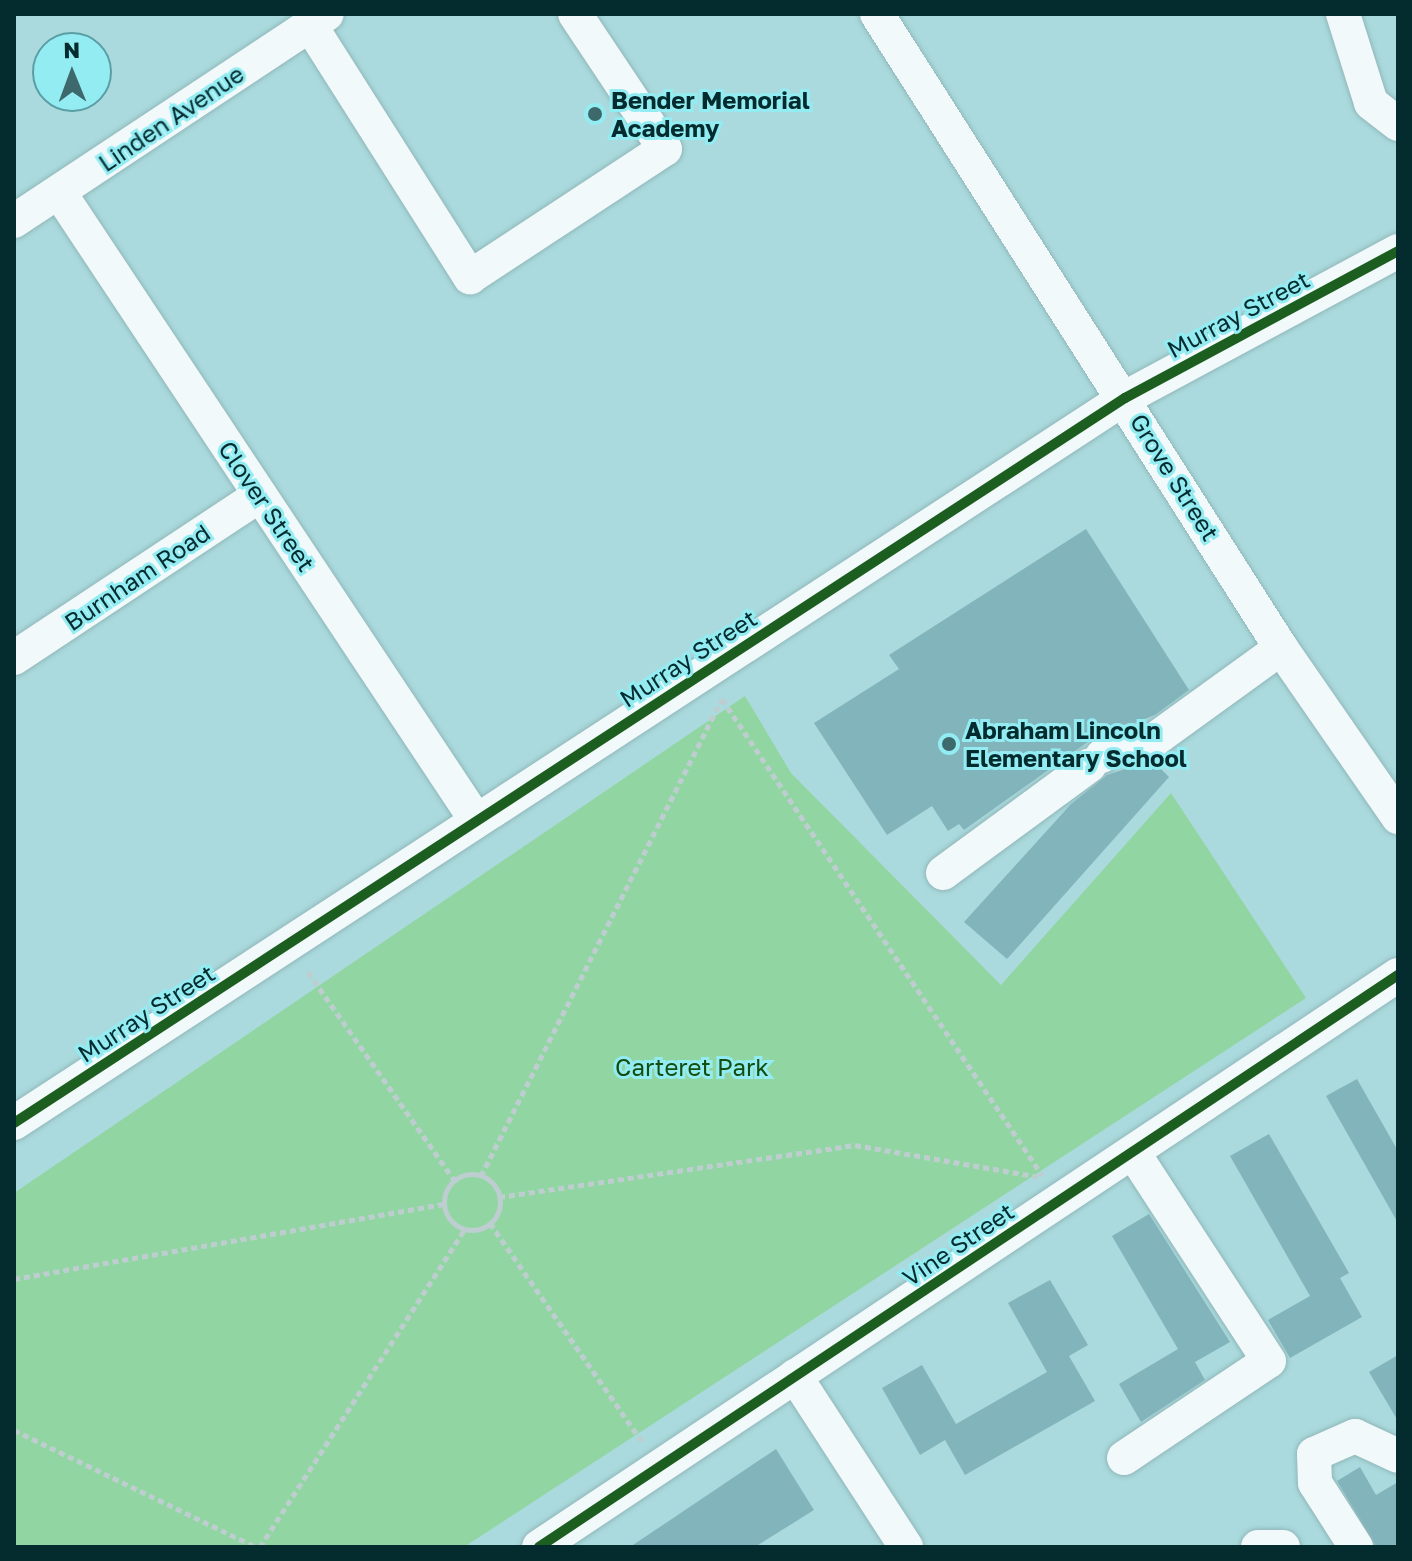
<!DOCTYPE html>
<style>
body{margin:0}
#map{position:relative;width:1412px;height:1561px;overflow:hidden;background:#aadadd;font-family:"Golos Text",sans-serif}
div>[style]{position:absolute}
.green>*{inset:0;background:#91d6a2}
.building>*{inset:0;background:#82b4bc}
.path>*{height:5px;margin-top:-2.5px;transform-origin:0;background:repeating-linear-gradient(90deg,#becdcf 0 6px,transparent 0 10px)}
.path>.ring{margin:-2.5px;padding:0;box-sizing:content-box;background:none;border:5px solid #becdcf;border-radius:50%}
.roads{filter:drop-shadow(0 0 2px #91b7ba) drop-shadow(0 0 2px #91b7ba)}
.minor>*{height:34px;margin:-17px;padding:0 17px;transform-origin:17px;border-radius:17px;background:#f2f9fa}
.cycleway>*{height:10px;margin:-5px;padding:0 5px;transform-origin:5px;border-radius:5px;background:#1b5e20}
.dots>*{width:22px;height:22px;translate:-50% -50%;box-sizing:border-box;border:4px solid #94ecf3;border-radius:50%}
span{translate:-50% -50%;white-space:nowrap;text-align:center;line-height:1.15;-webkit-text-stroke:6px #94ecf3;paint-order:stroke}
.poi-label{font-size:24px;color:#042c2f;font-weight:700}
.left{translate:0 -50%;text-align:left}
.street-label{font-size:24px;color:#042c2f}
.park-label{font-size:24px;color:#144e0e}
.frame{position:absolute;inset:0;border:16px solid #042c2f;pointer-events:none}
.north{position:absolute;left:32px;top:32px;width:80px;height:80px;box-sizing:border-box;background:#94ecf3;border:2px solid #5a9fa5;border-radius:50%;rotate:359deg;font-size:22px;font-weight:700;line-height:32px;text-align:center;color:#042c2f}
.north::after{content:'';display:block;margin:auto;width:28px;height:36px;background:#3e696c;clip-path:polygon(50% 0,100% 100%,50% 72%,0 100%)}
</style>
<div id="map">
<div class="green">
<div style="clip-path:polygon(745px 696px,791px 773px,1001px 985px,1171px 793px,1306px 998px,464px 1547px,14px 1547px,14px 1193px)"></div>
</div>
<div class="building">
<div style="clip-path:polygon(1086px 529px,1189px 690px,1155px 715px,1092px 739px,964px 830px,959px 824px,948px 831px,932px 806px,887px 835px,814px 723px,899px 669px,889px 655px)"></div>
<div style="clip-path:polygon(1152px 760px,1169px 777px,1007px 959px,964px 922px,1071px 804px,1107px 775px)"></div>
<div style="clip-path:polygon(1357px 1079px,1398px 1151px,1398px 1223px,1326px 1096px)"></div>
<div style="clip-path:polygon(1269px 1134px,1349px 1273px,1340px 1278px,1362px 1317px,1290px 1358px,1268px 1320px,1310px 1296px,1230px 1156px)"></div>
<div style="clip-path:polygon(1149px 1214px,1230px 1342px,1195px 1362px,1205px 1380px,1141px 1422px,1119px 1384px,1178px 1349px,1112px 1236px)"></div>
<div style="clip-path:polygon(1050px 1280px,1088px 1345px,1069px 1356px,1095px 1401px,965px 1475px,945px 1440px,920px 1455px,882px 1388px,922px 1365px,956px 1424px,1047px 1372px,1008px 1303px)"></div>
<div style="clip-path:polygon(1398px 1355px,1398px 1421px,1369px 1372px)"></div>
<div style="clip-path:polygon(776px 1449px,814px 1510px,755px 1547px,630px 1547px)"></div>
<div style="clip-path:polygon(1360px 1467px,1376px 1495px,1398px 1482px,1398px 1547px,1376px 1547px,1337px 1481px)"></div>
</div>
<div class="path">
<div style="left:308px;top:972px;width:254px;rotate:54.9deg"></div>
<div class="ring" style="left:444px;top:1174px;width:51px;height:51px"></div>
<div style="left:481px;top:1176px;width:534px;rotate:-63.2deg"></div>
<div style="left:722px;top:699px;width:574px;rotate:56.09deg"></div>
<div style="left:499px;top:1197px;width:360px;rotate:-8.3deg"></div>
<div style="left:855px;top:1145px;width:188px;rotate:9.8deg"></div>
<div style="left:490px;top:1223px;width:267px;rotate:55.2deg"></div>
<div style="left:14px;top:1279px;width:436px;rotate:-9.9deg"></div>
<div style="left:14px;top:1430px;width:269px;rotate:25.8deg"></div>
<div style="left:260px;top:1547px;width:378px;rotate:-57.2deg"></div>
</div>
<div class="roads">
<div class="minor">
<div style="left:877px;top:14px;width:752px;rotate:57.49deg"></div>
<div style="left:1281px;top:648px;width:206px;rotate:55.3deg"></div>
<div style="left:1343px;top:14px;width:93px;rotate:72.5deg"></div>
<div style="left:1371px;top:103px;width:34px;rotate:38deg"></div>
<div style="left:310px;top:25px;width:299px;rotate:57.6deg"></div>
<div style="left:470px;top:277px;width:233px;rotate:-33.3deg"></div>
<div style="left:665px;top:149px;width:162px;rotate:-123.7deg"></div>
<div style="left:59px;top:192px;width:754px;rotate:56.42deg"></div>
<div style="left:14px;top:221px;width:375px;rotate:-33.5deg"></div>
<div style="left:14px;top:658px;width:295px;rotate:-33.5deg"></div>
<div style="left:1102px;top:756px;width:29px;rotate:-29deg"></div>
<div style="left:1127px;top:742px;width:27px;rotate:-4deg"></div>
<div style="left:1154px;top:740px;width:157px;rotate:-35.9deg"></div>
<div style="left:943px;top:873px;width:182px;rotate:-36.3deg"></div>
<div style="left:14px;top:1123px;width:1327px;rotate:-33.13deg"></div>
<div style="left:1125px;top:398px;width:310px;rotate:-28.3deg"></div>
<div style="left:795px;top:1376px;width:204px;rotate:57deg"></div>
<div style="left:1124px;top:1458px;width:174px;rotate:-33.8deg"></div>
<div style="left:1269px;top:1361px;width:249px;rotate:-123.1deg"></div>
<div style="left:539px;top:1547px;width:1032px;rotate:-33.66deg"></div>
<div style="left:1258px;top:1547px;width:25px"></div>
<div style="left:1356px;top:1547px;width:76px;rotate:-122.6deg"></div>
<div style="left:1315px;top:1483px;width:29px;rotate:-92deg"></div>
<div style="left:1314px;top:1454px;width:45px;rotate:-23.7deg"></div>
<div style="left:1355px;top:1436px;width:47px;rotate:24.9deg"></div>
</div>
</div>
<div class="cycleway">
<div style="left:14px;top:1123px;width:1327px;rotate:-33.13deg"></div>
<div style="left:1125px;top:398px;width:310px;rotate:-28.3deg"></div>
<div style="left:539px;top:1547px;width:1032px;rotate:-33.66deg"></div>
</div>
<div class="dots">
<div style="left:595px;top:114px;background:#3e696c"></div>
<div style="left:949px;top:744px;background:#3e696c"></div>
</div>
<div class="poi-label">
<span class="left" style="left:611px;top:114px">Bender Memorial<br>Academy</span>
<span class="left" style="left:965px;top:744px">Abraham Lincoln<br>Elementary School</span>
</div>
<div class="street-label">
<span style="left:171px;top:118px;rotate:-34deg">Linden Avenue</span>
<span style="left:1238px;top:314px;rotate:-28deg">Murray Street</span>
<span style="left:1175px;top:477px;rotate:58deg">Grove Street</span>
<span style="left:267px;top:506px;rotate:56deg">Clover Street</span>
<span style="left:137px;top:577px;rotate:-34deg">Burnham Road</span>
<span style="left:688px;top:658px;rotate:-33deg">Murray Street</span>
<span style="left:146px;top:1013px;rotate:-33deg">Murray Street</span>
<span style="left:958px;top:1244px;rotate:-34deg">Vine Street</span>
</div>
<div class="park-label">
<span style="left:692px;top:1067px">Carteret Park</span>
</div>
<div class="frame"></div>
<div class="north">N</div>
</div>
